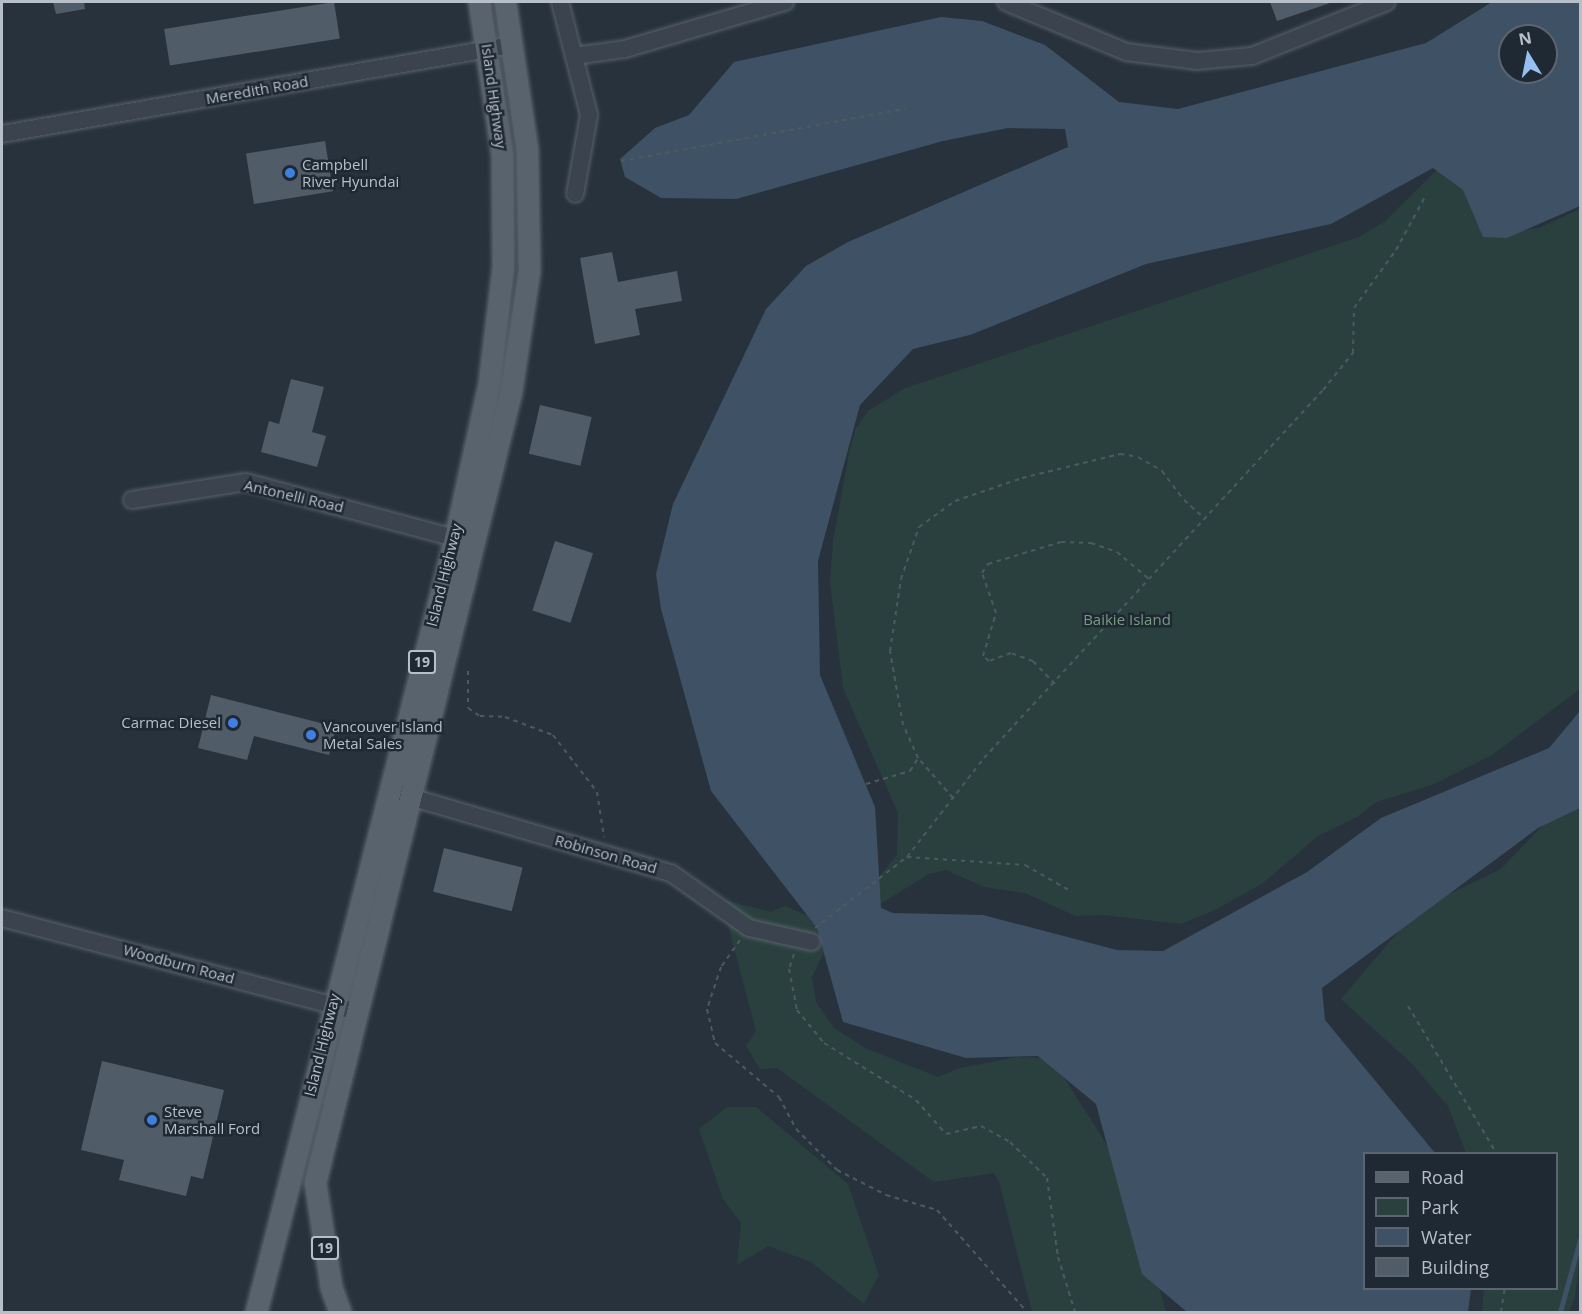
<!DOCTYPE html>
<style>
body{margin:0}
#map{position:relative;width:1582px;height:1314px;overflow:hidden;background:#27323d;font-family:"Open Sans",sans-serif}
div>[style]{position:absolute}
.green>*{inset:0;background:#2a403f}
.water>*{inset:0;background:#3e5165}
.stream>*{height:4.5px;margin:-2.25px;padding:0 2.25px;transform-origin:2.25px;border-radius:2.25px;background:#3e5165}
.building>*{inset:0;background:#505d68;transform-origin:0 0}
.path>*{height:2px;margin-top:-1px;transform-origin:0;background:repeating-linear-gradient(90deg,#495c5d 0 4.5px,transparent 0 9px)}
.roads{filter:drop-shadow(0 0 2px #58626b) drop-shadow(0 0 2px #58626b)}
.minor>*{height:16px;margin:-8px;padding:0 8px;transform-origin:8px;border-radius:8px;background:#3b444e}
.major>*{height:21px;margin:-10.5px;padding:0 10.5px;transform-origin:10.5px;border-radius:10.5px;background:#59636d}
.dots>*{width:16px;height:16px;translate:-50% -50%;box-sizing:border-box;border:3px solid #1f2933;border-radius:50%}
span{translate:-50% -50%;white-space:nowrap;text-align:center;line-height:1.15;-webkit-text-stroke:5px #1f2933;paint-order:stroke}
.shield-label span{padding:2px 4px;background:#1f2933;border:2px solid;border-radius:4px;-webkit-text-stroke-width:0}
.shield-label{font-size:14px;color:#b7bfc8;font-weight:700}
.street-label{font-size:15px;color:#b7bfc8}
.poi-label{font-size:15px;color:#b7bfc8}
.left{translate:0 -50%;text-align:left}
.right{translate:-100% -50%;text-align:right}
.park-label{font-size:15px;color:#779c7c}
.frame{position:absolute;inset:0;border:3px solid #b7bfc8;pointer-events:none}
.legend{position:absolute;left:1363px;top:1152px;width:195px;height:138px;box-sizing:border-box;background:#1f2933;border:2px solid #5c656f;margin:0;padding:8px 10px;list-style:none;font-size:18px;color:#b7bfc8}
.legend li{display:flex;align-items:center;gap:12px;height:30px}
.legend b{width:30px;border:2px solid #5c656f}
.north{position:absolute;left:1498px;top:24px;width:60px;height:60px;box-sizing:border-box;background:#1f2933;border:2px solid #5c656f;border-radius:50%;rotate:350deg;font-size:16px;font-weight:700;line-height:24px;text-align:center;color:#b7bfc8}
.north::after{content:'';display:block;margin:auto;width:21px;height:27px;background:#94bff0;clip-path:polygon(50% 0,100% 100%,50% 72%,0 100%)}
</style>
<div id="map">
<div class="green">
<div style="clip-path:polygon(1441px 166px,1512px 231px,1539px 228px,1580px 209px,1580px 689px,1492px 755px,1432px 785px,1376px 802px,1357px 817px,1318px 836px,1263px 883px,1217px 909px,1181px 924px,1103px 915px,1076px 916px,1025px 893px,984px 887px,946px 870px,929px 874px,880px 904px,871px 886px,897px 855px,898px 813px,843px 688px,830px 583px,833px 541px,850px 448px,856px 428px,868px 411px,905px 388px,1359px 237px,1384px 222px)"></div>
<div style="clip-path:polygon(1580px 801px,1580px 1254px,1575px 1297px,1569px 1312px,1482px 1312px,1484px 1289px,1556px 1288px,1556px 1154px,1466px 1153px,1448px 1106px,1411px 1063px,1341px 999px,1404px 925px,1439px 899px,1501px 869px,1545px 823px)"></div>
<div style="clip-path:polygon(721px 899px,771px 912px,785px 906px,813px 918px,829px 942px,812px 977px,816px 1002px,834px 1028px,865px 1048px,938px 1077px,960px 1068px,1017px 1057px,1043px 1058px,1057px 1067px,1129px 1179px,1166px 1312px,1032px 1312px,999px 1181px,994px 1173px,934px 1182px,777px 1068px,760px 1069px,746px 1046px,756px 1031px)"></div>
<div style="clip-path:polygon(727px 1107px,756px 1107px,848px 1184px,879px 1275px,864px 1304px,811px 1262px,768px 1246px,737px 1265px,741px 1223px,723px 1199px,699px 1129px)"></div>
</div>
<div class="water">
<div style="clip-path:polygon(evenodd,1492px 2px,1580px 2px,1580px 206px,1507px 238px,1483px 237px,1463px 190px,1433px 168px,1331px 224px,1146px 264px,970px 335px,913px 349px,860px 405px,818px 561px,820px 675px,875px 807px,881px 908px,893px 913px,983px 915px,1117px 950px,1163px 951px,1307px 872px,1381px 818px,1549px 748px,1580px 711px,1580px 808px,1538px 828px,1322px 988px,1325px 1020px,1435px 1153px,1364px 1154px,1364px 1288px,1471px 1289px,1468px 1312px,1187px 1312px,1142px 1274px,1096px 1104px,1038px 1056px,966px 1058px,843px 1022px,817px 928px,711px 791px,661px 609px,656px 574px,673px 504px,766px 309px,806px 266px,848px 242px,1068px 147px,1065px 129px,1008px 128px,943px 141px,736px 199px,661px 198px,625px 177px,620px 159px,655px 128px,689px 115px,734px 62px,941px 17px,982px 21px,1045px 45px,1119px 102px,1178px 109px,1426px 43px,1492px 2px,1510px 36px,1546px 36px,1546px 72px,1510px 72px,1510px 36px)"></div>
</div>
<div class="stream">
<div style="left:1560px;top:1312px;width:75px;rotate:-74.5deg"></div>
</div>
<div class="building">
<div style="clip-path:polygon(53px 2px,84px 2px,85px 9px,56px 14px)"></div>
<div style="left:334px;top:2px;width:37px;height:172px;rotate:81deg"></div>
<div style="clip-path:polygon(1270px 2px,1333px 2px,1277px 21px)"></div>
<div style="left:325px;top:141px;width:51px;height:80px;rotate:81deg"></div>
<div style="clip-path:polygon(612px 252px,618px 282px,677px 271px,682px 301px,635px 309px,640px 335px,595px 344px,580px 258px)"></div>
<div style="clip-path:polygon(291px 379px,324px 387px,312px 432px,326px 436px,317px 467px,261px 452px,269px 421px,279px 424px)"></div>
<div style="left:540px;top:405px;width:53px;height:50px;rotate:13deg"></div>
<div style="left:555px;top:541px;width:40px;height:73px;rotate:18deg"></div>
<div style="clip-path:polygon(211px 695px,336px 727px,329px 755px,254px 736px,247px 760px,198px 748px)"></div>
<div style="left:444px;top:848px;width:81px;height:45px;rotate:14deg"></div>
<div style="clip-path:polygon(102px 1061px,224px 1090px,203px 1179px,191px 1176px,186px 1196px,119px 1180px,124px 1160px,81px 1150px)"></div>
</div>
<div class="path">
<div style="left:621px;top:161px;width:289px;rotate:-10.4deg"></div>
<div style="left:468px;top:671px;width:37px;rotate:90deg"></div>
<div style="left:468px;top:708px;width:14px;rotate:34deg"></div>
<div style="left:480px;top:716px;width:25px;rotate:2deg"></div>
<div style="left:505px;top:717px;width:51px;rotate:20.6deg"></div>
<div style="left:553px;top:735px;width:72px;rotate:52.3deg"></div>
<div style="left:597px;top:792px;width:46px;rotate:81.2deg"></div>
<div style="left:1055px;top:684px;width:32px;rotate:-134deg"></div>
<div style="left:1033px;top:661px;width:23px;rotate:-160deg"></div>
<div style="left:1011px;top:653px;width:23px;rotate:160deg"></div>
<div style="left:989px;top:661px;width:8px;rotate:-140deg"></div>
<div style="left:983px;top:656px;width:45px;rotate:-73.2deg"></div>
<div style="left:996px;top:613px;width:42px;rotate:-109.3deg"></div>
<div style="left:982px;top:573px;width:11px;rotate:-56deg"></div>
<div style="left:988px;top:564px;width:76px;rotate:-16.8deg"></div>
<div style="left:1061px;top:542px;width:30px;rotate:2deg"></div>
<div style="left:1091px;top:543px;width:28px;rotate:19deg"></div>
<div style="left:1117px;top:552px;width:43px;rotate:40.3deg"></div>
<div style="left:866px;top:784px;width:46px;rotate:-16.5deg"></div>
<div style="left:910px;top:771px;width:15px;rotate:-58deg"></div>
<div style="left:953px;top:798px;width:53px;rotate:-131.2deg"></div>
<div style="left:918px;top:758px;width:36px;rotate:-114deg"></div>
<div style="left:903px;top:725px;width:75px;rotate:-100deg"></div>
<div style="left:890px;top:651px;width:73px;rotate:-81.3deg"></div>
<div style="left:901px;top:579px;width:55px;rotate:-70.9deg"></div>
<div style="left:919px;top:527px;width:44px;rotate:-35.8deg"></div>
<div style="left:955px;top:501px;width:71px;rotate:-18.9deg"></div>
<div style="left:1022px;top:478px;width:101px;rotate:-13.8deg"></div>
<div style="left:1120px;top:454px;width:18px;rotate:9deg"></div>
<div style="left:1138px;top:457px;width:28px;rotate:30deg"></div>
<div style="left:1162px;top:471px;width:36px;rotate:53deg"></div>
<div style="left:1184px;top:500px;width:25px;rotate:42deg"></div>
<div style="left:907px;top:857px;width:118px;rotate:3.9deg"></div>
<div style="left:1025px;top:865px;width:54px;rotate:29.9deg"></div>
<div style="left:815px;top:928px;width:116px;rotate:-37.7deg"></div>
<div style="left:907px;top:857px;width:125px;rotate:-52.1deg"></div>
<div style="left:984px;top:758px;width:500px;rotate:-47.35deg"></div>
<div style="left:1323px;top:390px;width:48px;rotate:-51deg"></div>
<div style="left:1353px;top:353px;width:45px;rotate:-88.7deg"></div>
<div style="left:1354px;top:308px;width:72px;rotate:-54.1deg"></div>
<div style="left:1396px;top:250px;width:63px;rotate:-61.4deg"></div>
<div style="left:740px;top:940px;width:33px;rotate:125deg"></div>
<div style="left:721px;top:967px;width:44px;rotate:108.4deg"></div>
<div style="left:707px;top:1009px;width:35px;rotate:77deg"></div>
<div style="left:715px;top:1043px;width:84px;rotate:40.2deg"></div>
<div style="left:779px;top:1097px;width:36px;rotate:62deg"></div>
<div style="left:796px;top:1129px;width:58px;rotate:45deg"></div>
<div style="left:837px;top:1170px;width:55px;rotate:27deg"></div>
<div style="left:886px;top:1195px;width:53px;rotate:16.4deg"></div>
<div style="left:937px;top:1210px;width:136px;rotate:48.6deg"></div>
<div style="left:794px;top:954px;width:16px;rotate:108deg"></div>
<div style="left:789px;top:969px;width:42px;rotate:79deg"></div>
<div style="left:797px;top:1010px;width:43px;rotate:50.7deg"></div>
<div style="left:824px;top:1043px;width:108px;rotate:31.8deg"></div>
<div style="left:916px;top:1100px;width:45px;rotate:48.6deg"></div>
<div style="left:946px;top:1134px;width:36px;rotate:-13deg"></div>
<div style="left:981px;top:1126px;width:33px;rotate:29deg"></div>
<div style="left:1010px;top:1142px;width:52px;rotate:44.2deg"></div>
<div style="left:1047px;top:1178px;width:80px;rotate:82.1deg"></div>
<div style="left:1058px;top:1257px;width:58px;rotate:72.8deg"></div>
<div style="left:1408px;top:1006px;width:173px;rotate:59deg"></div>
<div style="left:1501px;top:1312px;width:24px;rotate:-81deg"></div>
</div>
<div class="roads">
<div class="minor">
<div style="left:560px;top:2px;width:117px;rotate:75.6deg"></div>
<div style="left:589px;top:115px;width:80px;rotate:100deg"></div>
<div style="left:1006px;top:2px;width:130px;rotate:22.6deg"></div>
<div style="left:1126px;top:52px;width:72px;rotate:7.2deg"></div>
<div style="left:1197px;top:61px;width:55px;rotate:-5.2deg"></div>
<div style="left:1252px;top:56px;width:145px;rotate:-21.8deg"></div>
<div style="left:574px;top:56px;width:51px;rotate:-7.8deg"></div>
<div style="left:625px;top:49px;width:167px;rotate:-16.4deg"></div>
<div style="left:2px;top:134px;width:518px;rotate:-9.9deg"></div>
<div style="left:132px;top:500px;width:115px;rotate:-9deg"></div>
<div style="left:246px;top:482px;width:216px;rotate:15deg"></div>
<div style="left:400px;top:794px;width:282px;rotate:16.3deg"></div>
<div style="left:671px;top:873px;width:95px;rotate:35.2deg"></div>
<div style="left:749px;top:928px;width:64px;rotate:12.7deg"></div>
<div style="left:2px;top:918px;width:356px;rotate:14.8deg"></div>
</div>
<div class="major">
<div style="left:256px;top:1312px;width:799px;rotate:-75.58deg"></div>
<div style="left:455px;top:538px;width:159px;rotate:-77.6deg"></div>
<div style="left:489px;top:383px;width:117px;rotate:-83.1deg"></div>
<div style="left:503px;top:267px;width:113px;rotate:-90.5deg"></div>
<div style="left:502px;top:154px;width:154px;rotate:-98.6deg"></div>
<div style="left:340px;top:1312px;width:27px;rotate:-110deg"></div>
<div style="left:331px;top:1287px;width:106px;rotate:-98.7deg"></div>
<div style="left:315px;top:1182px;width:815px;rotate:-76.08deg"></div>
<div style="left:511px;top:391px;width:122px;rotate:-81.5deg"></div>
<div style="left:529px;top:270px;width:120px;rotate:-91deg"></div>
<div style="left:527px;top:150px;width:150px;rotate:-98.5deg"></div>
</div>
</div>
<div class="dots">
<div style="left:290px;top:173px;background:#3f7fe0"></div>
<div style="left:233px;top:723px;background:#3f7fe0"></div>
<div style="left:311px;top:735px;background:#3f7fe0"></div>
<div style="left:152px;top:1120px;background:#3f7fe0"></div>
</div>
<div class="shield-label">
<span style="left:422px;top:662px">19</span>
<span style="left:325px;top:1248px">19</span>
</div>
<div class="street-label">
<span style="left:257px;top:90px;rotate:-10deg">Meredith Road</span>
<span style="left:494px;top:96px;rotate:82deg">Island Highway</span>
<span style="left:294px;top:496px;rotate:13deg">Antonelli Road</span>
<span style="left:444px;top:575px;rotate:-76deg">Island Highway</span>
<span style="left:606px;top:854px;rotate:16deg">Robinson Road</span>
<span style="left:179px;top:964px;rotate:15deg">Woodburn Road</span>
<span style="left:322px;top:1045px;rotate:-76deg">Island Highway</span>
</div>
<div class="poi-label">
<span class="left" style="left:302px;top:173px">Campbell<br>River Hyundai</span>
<span class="right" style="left:221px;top:723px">Carmac Diesel</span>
<span class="left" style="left:323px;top:735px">Vancouver Island<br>Metal Sales</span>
<span class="left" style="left:164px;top:1120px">Steve<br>Marshall Ford</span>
</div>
<div class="park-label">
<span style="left:1127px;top:620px">Baikie Island</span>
</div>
<div class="frame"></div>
<ul class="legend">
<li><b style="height:8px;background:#59636d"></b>Road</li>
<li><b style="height:16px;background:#2a403f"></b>Park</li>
<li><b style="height:16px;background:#3e5165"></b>Water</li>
<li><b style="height:16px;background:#505d68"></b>Building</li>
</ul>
<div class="north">N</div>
</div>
